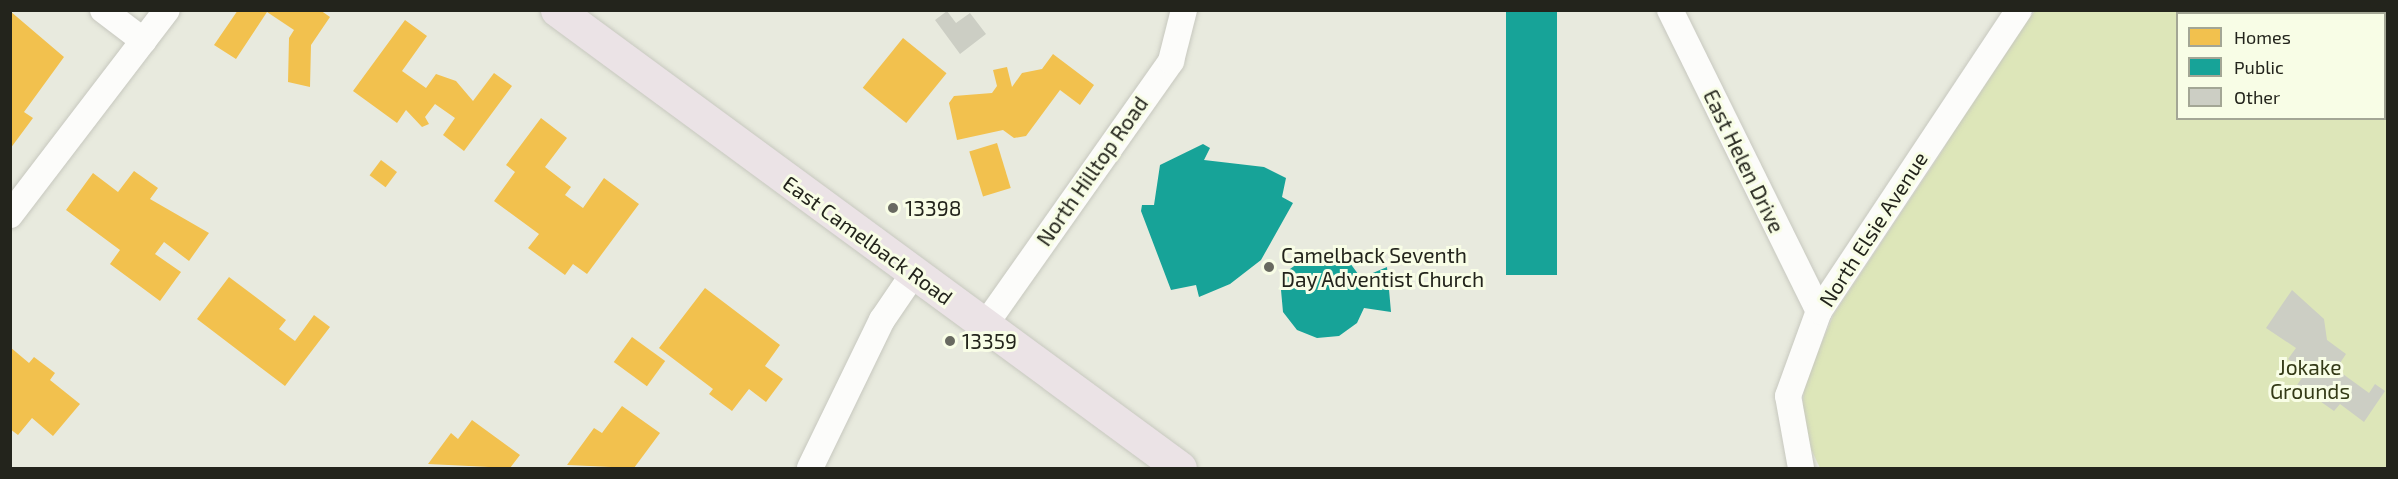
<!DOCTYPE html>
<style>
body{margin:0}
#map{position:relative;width:2398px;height:479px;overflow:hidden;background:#e8eade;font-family:"Exo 2",sans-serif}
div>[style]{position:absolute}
.green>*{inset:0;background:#dde6b9}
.homes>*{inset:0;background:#f2c14e;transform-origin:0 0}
.public>*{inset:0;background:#17a398;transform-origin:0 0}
.building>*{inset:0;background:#cccec4}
.roads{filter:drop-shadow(0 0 2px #c7c8bf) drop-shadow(0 0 2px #c7c8bf)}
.street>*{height:26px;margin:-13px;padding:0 13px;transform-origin:13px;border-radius:13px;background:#fcfcfa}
.primary>*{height:33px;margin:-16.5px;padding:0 16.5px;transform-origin:16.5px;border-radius:16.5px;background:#ebe3e6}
.dots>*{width:16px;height:16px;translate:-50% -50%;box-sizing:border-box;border:3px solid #f8fde6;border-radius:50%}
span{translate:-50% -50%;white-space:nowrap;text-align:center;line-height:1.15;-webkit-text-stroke:6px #f8fde6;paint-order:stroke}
.street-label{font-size:21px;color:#23241c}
.poi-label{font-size:21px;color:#23241c}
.left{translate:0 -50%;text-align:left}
.park-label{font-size:21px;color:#333916}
.frame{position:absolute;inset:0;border:12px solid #23241c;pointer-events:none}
.legend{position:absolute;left:2176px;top:12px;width:210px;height:108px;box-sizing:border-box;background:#f8fde6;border:2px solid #a3a695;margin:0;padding:8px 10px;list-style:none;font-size:18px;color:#23241c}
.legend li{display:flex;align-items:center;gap:12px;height:30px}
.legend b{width:30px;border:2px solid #a3a695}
</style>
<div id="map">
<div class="green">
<div style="clip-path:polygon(evenodd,2035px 11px,2387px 11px,2387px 468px,1820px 468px,1804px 434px,1802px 411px,1805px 382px,1834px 314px,1941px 153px,1997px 56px,2035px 11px,2178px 14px,2384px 14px,2384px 118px,2178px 118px,2178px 14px)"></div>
</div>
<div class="homes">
<div style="clip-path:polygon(238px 10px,320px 10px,330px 17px,311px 45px,310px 87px,288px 82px,289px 38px,294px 30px,267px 12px,236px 59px,214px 45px)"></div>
<div style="clip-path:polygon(10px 11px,64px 57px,24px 112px,33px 118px,10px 149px)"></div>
<div style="clip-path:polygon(405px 20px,427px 36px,402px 71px,426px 88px,436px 74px,456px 81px,473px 101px,494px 73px,512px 86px,464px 151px,443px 135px,455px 118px,435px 104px,425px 117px,429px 124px,422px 127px,406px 110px,397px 123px,353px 91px)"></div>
<div style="left:903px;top:38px;width:56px;height:64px;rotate:39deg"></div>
<div style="clip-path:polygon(1053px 54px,1094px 85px,1080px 105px,1060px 90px,1026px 136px,1014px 138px,1003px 130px,957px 140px,949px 103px,954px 96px,992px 93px,997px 86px,993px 70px,1007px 67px,1012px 87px,1022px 73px,1042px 69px)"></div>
<div style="clip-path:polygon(541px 118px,567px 138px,545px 167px,571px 187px,565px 195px,583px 208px,604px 178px,639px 204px,587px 274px,573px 264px,565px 275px,528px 248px,539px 234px,494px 201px,515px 172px,506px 165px)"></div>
<div style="left:997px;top:143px;width:47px;height:29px;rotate:73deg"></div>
<div style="left:381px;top:160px;width:20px;height:19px;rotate:37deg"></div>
<div style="clip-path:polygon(134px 171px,158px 188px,150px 199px,209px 233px,189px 261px,164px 242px,155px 254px,181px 272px,160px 301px,110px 264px,120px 250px,66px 210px,93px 173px,118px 192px)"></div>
<div style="clip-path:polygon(229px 277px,286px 320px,279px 329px,295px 341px,314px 315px,330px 327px,285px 386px,197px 319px)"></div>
<div style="clip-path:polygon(705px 288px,780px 345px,765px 366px,783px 379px,766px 402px,749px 389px,732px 411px,709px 394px,713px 389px,659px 348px)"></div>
<div style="left:632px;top:337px;width:41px;height:31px;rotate:36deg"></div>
<div style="clip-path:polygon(10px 347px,29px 363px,34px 357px,55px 373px,50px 380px,80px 404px,53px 436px,32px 418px,18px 435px,10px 429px)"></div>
<div style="clip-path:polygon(622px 406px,660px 433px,634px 468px,567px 465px,594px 428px,602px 433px)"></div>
<div style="clip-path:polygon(472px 420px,520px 455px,510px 468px,428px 464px,451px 433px,458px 439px)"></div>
</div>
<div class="public">
<div style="left:1506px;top:10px;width:51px;height:265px"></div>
<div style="clip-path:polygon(1203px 144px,1210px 148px,1204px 160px,1264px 167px,1286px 178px,1282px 197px,1293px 203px,1261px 260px,1230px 284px,1199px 297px,1196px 285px,1171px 290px,1141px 211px,1142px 205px,1154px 205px,1160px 165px)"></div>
<div style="clip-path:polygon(1330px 254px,1350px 263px,1361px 278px,1387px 267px,1391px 312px,1364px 308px,1357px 323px,1339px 336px,1317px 338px,1297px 330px,1283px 312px,1281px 290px,1290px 269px,1308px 256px)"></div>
</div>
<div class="building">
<div style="clip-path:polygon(947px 11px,956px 23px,970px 13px,986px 34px,960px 54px,935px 20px)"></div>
<div style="clip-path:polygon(2292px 290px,2324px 319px,2327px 340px,2346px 354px,2336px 369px,2369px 393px,2375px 384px,2385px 391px,2364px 422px,2340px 404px,2334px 411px,2297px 385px,2306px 372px,2288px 359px,2296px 348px,2266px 328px)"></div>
</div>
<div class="roads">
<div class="street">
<div style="left:103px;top:10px;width:51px;rotate:37.1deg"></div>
<div style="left:1670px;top:10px;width:336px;rotate:63.7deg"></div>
<div style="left:10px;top:215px;width:258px;rotate:-52.6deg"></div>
<div style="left:985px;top:325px;width:323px;rotate:-54.8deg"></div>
<div style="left:1171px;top:61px;width:53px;rotate:-75.7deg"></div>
<div style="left:810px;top:468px;width:165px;rotate:-64.1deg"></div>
<div style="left:882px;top:320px;width:57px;rotate:-55.8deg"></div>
<div style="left:1801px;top:468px;width:73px;rotate:-100.2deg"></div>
<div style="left:1788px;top:396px;width:90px;rotate:-70deg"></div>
<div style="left:1819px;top:311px;width:361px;rotate:-56.4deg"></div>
</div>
<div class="primary">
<div style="left:557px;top:10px;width:773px;rotate:36.32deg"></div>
</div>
</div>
<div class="dots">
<div style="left:893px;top:208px;background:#686960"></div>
<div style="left:1269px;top:267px;background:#686960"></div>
<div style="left:950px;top:341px;background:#686960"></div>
</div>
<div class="street-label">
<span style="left:1744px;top:161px;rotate:64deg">East Helen Drive</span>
<span style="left:1092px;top:171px;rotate:-55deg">North Hilltop Road</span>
<span style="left:1873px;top:229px;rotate:-57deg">North Elsie Avenue</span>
<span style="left:868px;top:240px;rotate:36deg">East Camelback Road</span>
</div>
<div class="poi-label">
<span class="left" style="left:905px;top:208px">13398</span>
<span class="left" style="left:1281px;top:267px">Camelback Seventh<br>Day Adventist Church</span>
<span class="left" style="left:962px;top:341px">13359</span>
</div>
<div class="park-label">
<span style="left:2310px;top:379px">Jokake<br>Grounds</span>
</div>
<div class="frame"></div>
<ul class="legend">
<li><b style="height:16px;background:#f2c14e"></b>Homes</li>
<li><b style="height:16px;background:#17a398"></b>Public</li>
<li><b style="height:16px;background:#cccec4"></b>Other</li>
</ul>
</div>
